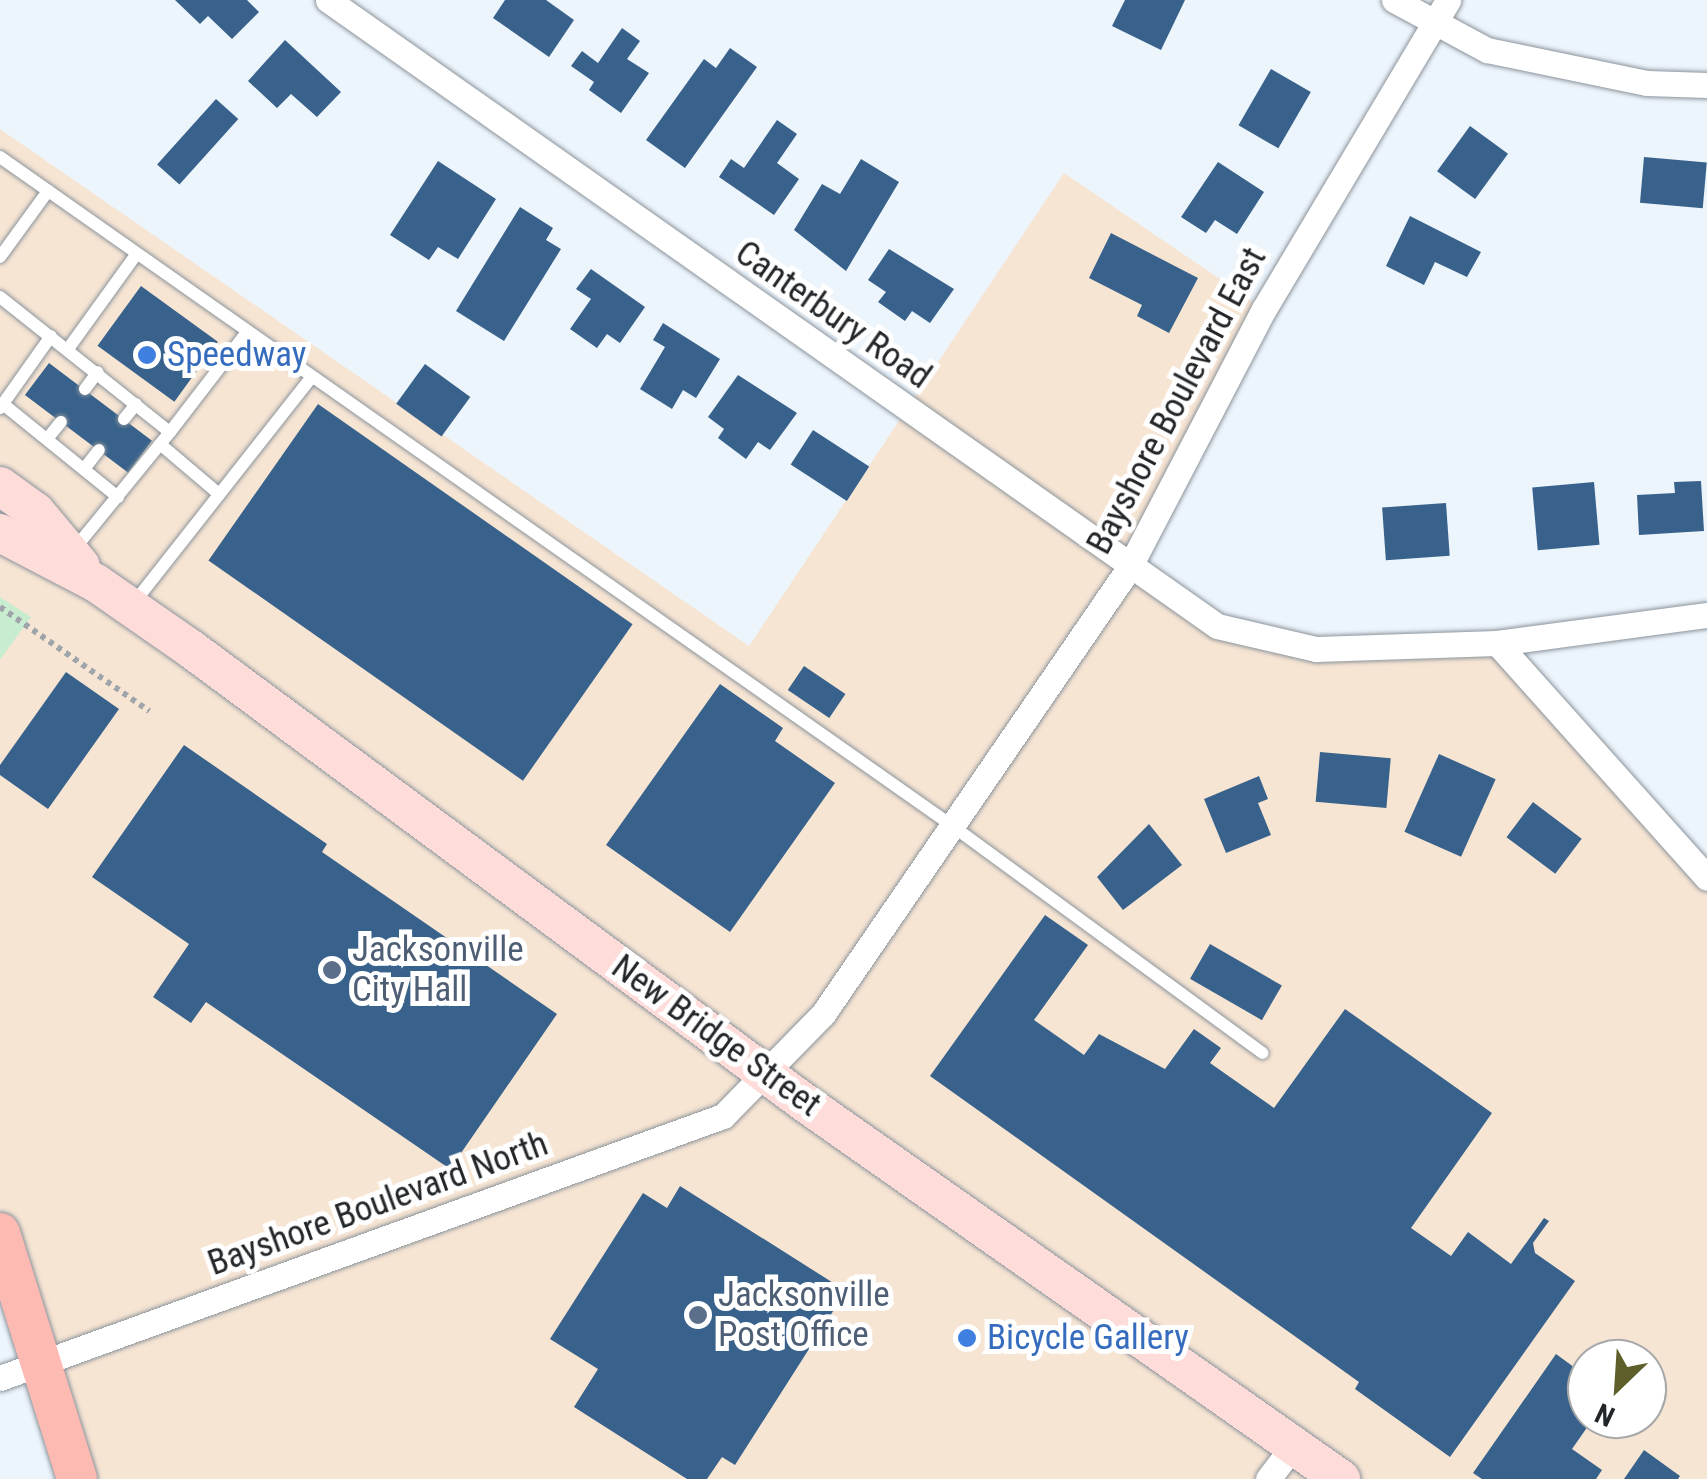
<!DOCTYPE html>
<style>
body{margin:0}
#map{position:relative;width:1707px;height:1479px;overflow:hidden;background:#ecf4fc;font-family:"Roboto Condensed",sans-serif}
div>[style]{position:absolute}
.commercial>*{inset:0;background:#f7e5d4}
.green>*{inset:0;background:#c8eccf}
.building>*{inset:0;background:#38628b;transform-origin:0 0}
.path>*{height:6px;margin-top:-3px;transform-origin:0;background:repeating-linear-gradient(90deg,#9fa5ab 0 5px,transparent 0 10px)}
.roads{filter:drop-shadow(0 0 2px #8c949b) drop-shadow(0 0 2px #8c949b)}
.lane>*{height:12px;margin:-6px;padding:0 6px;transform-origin:6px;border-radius:6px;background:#fff}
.street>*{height:25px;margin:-12.5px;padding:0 12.5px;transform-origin:12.5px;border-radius:12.5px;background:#fff}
.secondary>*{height:38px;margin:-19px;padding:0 19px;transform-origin:19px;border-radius:19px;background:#fedcd9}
.primary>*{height:40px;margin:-20px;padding:0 20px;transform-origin:20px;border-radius:20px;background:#fdbab3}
.dots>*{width:28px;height:28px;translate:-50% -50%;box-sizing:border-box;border:5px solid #fff;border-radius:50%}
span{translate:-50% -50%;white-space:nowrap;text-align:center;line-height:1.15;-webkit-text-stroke:10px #fff;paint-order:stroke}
.street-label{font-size:35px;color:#232629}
.shop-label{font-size:35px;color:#366cbe}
.left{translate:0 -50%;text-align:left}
.service-label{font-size:35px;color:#4e5e75}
.north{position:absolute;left:1567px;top:1339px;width:100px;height:100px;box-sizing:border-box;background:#fff;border:2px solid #a7a8a9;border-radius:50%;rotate:205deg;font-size:28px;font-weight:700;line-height:40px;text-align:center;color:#232629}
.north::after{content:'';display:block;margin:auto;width:35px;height:45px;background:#5f5f2c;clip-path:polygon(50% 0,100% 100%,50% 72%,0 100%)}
</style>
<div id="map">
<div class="commercial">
<div style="clip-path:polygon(evenodd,0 129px,749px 646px,1064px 173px,1264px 309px,1129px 568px,1217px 626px,1315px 649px,1497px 643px,1707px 878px,1707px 1479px,77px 1479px,0 1233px,0 129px,1587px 1359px,1647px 1359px,1647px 1419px,1587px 1419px,1587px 1359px)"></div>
</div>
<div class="green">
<div style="clip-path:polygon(0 597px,31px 617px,0 660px)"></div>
</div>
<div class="building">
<div style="clip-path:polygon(175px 0,247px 0,259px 12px,232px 39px,208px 16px,200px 24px)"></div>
<div style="clip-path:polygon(505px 0,546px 0,574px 20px,549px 57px,493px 18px)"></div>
<div style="clip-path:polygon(1125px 0,1185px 0,1161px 50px,1112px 26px)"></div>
<div style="clip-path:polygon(622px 28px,640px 41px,627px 59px,649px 73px,621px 113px,589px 90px,594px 82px,571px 66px,582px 51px,598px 63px)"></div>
<div style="clip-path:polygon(285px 40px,341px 92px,317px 117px,291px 94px,277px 108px,248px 81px)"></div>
<div style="clip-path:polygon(730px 48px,757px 67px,685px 168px,646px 140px,704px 59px,716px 68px)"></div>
<div style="left:1271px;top:69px;width:46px;height:65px;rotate:30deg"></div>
<div style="left:216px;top:99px;width:30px;height:88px;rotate:42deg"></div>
<div style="clip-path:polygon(777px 120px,797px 134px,777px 163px,799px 179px,774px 215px,719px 177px,731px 159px,744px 168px)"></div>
<div style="left:1470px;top:126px;width:47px;height:56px;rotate:36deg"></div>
<div style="left:1644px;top:157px;width:63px;height:46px;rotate:5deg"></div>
<div style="clip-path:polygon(861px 159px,899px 182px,846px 271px,794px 230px,822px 184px,840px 194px)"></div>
<div style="clip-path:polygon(438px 161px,496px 199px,458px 259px,438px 247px,429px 260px,390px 235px)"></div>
<div style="clip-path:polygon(1218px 162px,1264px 192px,1237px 234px,1215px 220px,1206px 233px,1181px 217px)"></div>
<div style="clip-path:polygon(520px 207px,553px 228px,546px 240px,561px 249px,504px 341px,456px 311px)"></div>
<div style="clip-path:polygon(1410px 216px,1481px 252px,1467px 277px,1435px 262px,1424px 285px,1386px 266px)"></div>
<div style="clip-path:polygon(1111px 233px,1198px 278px,1169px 333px,1137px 316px,1142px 305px,1089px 278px)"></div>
<div style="clip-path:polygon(889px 249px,954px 289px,930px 323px,912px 311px,905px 321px,878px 302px,886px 292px,868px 280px)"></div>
<div style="clip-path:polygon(591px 269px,645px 307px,620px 343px,607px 334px,597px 348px,570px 329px,591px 299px,576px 289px)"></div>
<div style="left:141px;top:286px;width:95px;height:74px;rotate:36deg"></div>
<div style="clip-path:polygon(663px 323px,720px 359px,696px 398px,683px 390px,672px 409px,640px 389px,665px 347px,653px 340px)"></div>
<div style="left:49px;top:363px;width:129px;height:40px;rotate:37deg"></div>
<div style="left:425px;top:364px;width:56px;height:49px;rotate:36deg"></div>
<div style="clip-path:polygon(738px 375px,797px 413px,770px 450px,758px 442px,746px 459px,718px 438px,724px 429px,708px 417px)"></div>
<div style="left:318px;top:404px;width:384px;height:191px;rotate:35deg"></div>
<div style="left:813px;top:430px;width:67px;height:41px;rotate:33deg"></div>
<div style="clip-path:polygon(1701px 481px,1704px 531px,1639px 535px,1637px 495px,1675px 493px,1674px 482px)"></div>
<div style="left:1594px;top:482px;width:63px;height:62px;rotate:85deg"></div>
<div style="left:1446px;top:503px;width:53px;height:64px;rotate:86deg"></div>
<div style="left:804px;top:666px;width:50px;height:29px;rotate:34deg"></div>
<div style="clip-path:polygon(66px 672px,119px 709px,48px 809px,0 775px,0 765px)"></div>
<div style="clip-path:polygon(720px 684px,783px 728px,775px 741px,835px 783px,730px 932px,606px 845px)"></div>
<div style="clip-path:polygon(184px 745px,327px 844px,322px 852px,557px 1014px,450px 1169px,206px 1002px,191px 1023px,153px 997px,189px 944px,92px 877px)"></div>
<div style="left:1320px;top:752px;width:71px;height:50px;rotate:5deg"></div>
<div style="left:1439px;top:754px;width:62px;height:85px;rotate:24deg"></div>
<div style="clip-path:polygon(1259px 776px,1268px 799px,1258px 803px,1271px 835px,1226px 853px,1204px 799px)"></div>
<div style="left:1533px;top:802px;width:61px;height:44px;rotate:37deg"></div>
<div style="clip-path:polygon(1149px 824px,1182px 865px,1123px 910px,1097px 877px)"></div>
<div style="clip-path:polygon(1045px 915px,1088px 945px,1034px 1020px,1084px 1055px,1099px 1034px,1165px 1069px,1194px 1029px,1221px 1048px,1210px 1063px,1274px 1108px,1345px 1009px,1492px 1113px,1411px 1228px,1451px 1256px,1468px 1232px,1511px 1264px,1544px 1218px,1549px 1221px,1533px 1243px,1535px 1253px,1575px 1281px,1450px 1457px,1355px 1389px,1359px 1382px,930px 1076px)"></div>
<div style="left:1210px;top:944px;width:83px;height:40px;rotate:30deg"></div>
<div style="clip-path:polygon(680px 1186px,846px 1291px,735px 1465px,722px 1457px,707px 1479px,687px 1479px,574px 1407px,598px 1369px,550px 1339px,643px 1193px,667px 1208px)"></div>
<div style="clip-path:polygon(1556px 1354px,1582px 1373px,1571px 1389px,1587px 1400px,1587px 1419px,1593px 1419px,1572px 1449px,1602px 1470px,1596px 1479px,1482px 1479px,1473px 1473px)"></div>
<div style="clip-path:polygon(1644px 1450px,1680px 1476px,1678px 1479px,1624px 1479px)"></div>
</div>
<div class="path">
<div style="left:0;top:607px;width:182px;rotate:34.9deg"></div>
</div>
<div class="roads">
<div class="lane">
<div style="left:0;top:157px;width:1162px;rotate:35.08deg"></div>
<div style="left:951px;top:825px;width:386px;rotate:36.2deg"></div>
<div style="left:0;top:257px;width:82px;rotate:-54deg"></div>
<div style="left:0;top:297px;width:217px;rotate:38.5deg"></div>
<div style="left:170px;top:432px;width:150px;rotate:129.3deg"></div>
<div style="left:68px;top:349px;width:115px;rotate:-54.2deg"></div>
<div style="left:85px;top:389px;width:21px;rotate:-53deg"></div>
<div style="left:3px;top:404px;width:148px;rotate:39deg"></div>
<div style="left:0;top:408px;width:88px;rotate:-54.7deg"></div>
<div style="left:124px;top:419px;width:19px;rotate:-51deg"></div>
<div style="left:170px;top:432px;width:126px;rotate:-52.4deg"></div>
<div style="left:47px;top:439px;width:22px;rotate:-51deg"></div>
<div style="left:160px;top:444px;width:77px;rotate:40.3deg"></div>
<div style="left:84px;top:469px;width:24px;rotate:-52deg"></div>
<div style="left:133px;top:604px;width:288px;rotate:-51.8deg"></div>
</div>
<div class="street">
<div style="left:328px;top:0;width:1087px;rotate:35.15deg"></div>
<div style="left:1217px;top:626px;width:102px;rotate:13.1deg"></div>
<div style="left:1316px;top:649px;width:181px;rotate:-1.9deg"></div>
<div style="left:1497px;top:643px;width:212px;rotate:-7.6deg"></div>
<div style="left:1394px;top:0;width:106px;rotate:28.3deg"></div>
<div style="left:1487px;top:50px;width:163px;rotate:11.7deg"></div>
<div style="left:1647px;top:83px;width:60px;rotate:1.9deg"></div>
<div style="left:1497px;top:643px;width:315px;rotate:48.2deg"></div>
<div style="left:0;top:1378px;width:769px;rotate:-19.92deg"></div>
<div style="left:723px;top:1116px;width:143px;rotate:-45.6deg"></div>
<div style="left:823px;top:1014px;width:541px;rotate:-55.55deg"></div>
<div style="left:1129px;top:568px;width:292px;rotate:-62.5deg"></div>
<div style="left:1264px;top:309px;width:360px;rotate:-59.2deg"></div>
<div style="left:1268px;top:1479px;width:43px;rotate:-52.6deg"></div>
</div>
<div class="secondary">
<div style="left:0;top:486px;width:44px;rotate:35.8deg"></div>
<div style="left:36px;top:512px;width:70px;rotate:50.2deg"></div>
<div style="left:0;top:533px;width:108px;rotate:27.5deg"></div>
<div style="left:96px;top:583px;width:116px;rotate:34.8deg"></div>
<div style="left:191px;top:649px;width:764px;rotate:36.48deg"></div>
<div style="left:805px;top:1103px;width:655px;rotate:35.05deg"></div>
</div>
<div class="primary">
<div style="left:0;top:1233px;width:258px;rotate:72.6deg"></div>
</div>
</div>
<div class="dots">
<div style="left:147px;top:355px;background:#3f7fe0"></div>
<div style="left:332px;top:970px;background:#5c6f8a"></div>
<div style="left:698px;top:1315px;background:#5c6f8a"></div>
<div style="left:967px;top:1338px;background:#3f7fe0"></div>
</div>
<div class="street-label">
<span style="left:833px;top:315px;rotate:35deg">Canterbury Road</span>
<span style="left:1177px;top:401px;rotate:-62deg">Bayshore Boulevard East</span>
<span style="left:716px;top:1036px;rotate:36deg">New Bridge Street</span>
<span style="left:378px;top:1204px;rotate:-20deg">Bayshore Boulevard North</span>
</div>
<div class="shop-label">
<span class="left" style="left:167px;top:355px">Speedway</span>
<span class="left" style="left:987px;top:1338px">Bicycle Gallery</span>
</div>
<div class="service-label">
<span class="left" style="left:352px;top:970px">Jacksonville<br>City Hall</span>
<span class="left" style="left:718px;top:1315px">Jacksonville<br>Post Office</span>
</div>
<div class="north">N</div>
</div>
